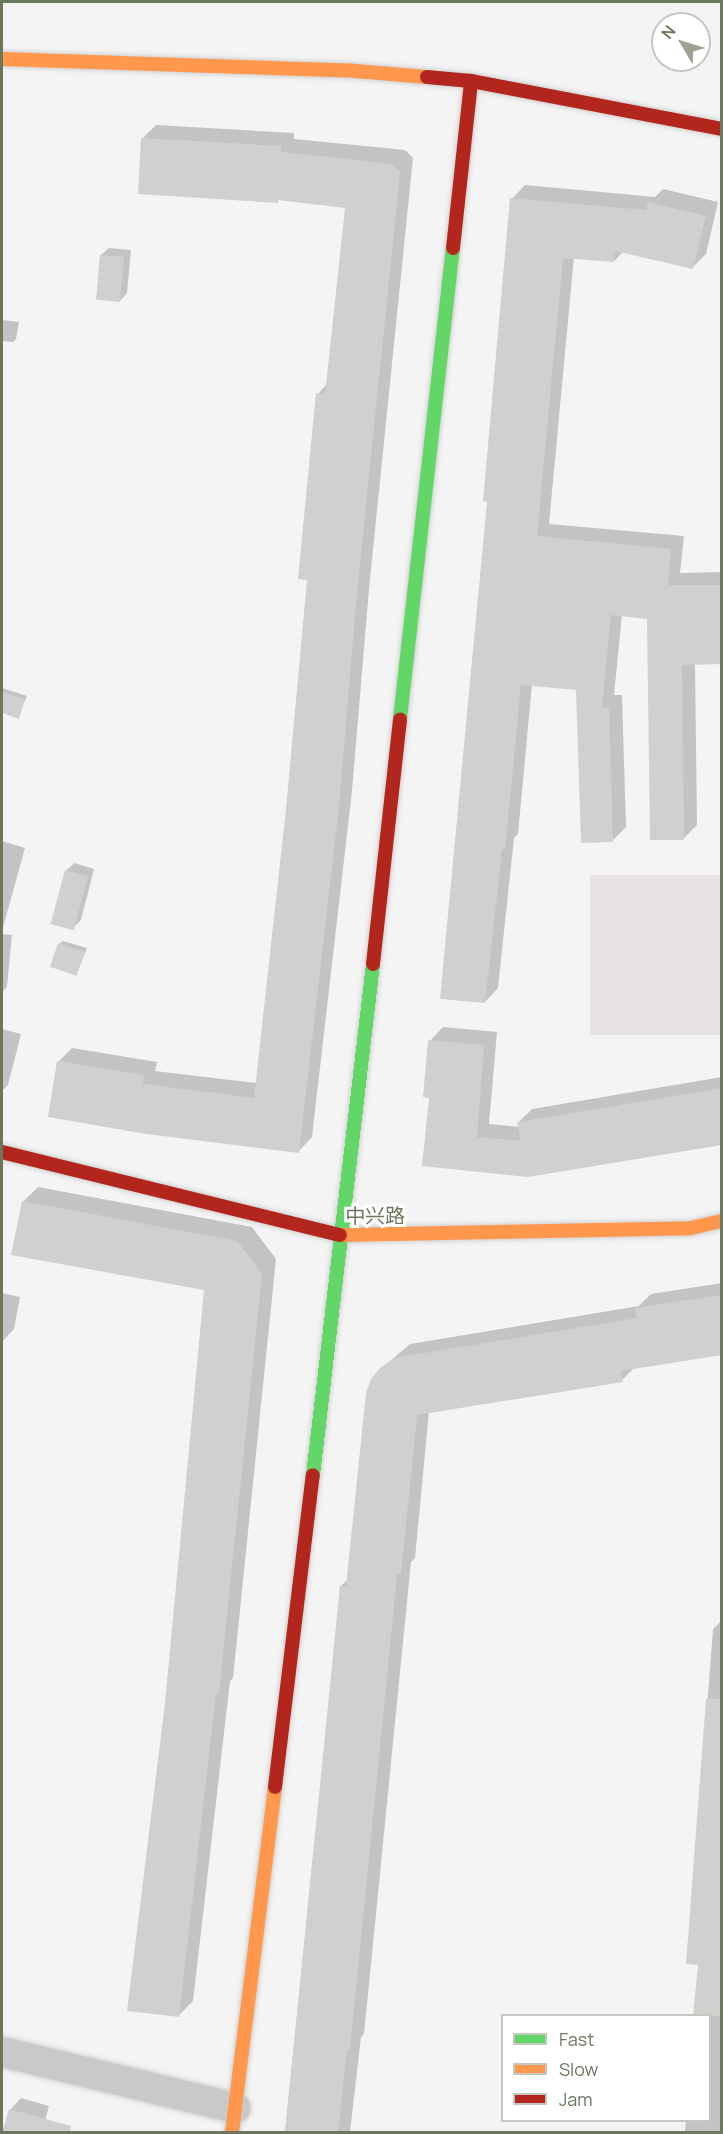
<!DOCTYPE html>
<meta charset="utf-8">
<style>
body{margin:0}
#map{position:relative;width:723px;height:2134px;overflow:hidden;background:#f5f4f5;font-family:Manrope,"Noto Sans SC",sans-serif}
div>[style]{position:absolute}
.green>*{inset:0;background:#e8e2e4;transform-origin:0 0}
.shadow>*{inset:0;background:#0003}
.building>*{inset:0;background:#d0d0ce;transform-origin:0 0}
.roads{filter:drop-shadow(0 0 2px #d1d1d0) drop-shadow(0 0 2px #d1d1d0)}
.street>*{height:30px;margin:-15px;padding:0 15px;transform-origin:15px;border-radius:15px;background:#c9cac7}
.fast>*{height:14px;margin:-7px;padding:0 7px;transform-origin:7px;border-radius:7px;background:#63d668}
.slow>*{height:14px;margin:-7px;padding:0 7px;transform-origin:7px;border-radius:7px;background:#ff974d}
.jam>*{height:14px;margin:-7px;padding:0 7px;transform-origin:7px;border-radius:7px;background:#b3261e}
span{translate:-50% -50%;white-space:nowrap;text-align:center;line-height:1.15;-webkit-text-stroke:6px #fff;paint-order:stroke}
.street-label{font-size:20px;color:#6c785e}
.frame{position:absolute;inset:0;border:3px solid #6c785e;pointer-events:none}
.legend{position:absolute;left:501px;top:2014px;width:210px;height:108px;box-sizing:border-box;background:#fff;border:2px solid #c4c9bf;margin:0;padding:8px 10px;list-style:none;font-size:18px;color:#6c785e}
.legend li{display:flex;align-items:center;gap:12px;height:30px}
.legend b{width:30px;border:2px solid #c4c9bf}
.north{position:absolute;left:651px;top:12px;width:60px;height:60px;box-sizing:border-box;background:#fff;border:2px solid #c4c9bf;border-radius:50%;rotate:308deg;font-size:16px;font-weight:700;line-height:24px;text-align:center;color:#6c785e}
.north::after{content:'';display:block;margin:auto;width:21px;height:27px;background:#9ca393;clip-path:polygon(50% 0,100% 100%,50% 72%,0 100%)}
</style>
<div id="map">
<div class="green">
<div style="left:590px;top:875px;width:131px;height:160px"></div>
</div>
<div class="shadow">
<div style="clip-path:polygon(156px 125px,294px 133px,294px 139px,405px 150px,413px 158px,369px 589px,352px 791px,312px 1137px,299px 1151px,58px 1062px,72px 1048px,157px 1062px,155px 1071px,257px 1083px,287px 809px,308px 578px,318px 394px,327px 384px,347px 206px,279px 199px,277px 201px,143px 138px)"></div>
<div style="clip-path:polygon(525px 185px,655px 197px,663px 189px,718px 202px,706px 254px,692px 268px,623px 252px,614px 261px,574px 257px,549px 524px,684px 536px,680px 573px,722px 572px,722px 663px,695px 663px,697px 825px,684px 838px,649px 617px,622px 615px,614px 695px,622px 695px,626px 827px,613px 840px,578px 689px,532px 684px,518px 834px,514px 838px,498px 988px,485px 1002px,489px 501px,512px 199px)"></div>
<div style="clip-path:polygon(109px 248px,131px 250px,127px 293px,120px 301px,101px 255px)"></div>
<div style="clip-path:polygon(2px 320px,19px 322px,16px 339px,13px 342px,2px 341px)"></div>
<div style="clip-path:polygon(2px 688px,27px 696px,18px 717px,2px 712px)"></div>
<div style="clip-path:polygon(2px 841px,25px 848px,2px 931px)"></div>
<div style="clip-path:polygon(74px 863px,94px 869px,81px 920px,73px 928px,66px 871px)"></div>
<div style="clip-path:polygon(2px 934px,12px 935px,7px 987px,2px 992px)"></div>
<div style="clip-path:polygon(63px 941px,87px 948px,77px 973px,60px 944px)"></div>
<div style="clip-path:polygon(443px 1027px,497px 1032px,489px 1124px,520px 1127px,519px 1122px,532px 1109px,722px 1077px,722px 1143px,423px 1165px,430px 1096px,430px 1041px)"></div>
<div style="clip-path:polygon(2px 1029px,21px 1034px,8px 1085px,2px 1091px)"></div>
<div style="clip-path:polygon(38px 1187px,252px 1227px,276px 1259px,233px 1678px,230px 1681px,193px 2001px,178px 2016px,166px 1703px,205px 1289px,23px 1202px)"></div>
<div style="clip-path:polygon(722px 1283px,722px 1353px,635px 1367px,622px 1380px,429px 1411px,415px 1558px,411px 1562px,364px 2034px,361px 2037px,350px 2132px,285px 2132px,341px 1586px,348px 1579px,381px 1369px,410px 1344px,639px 1306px,651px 1294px)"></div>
<div style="clip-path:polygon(2px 1293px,20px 1297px,14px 1329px,2px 1342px)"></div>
<div style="clip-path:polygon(722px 1620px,722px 2132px,685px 2132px,686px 2120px,710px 2120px,710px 2016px,699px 1963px,688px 1962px,713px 1629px)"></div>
<div style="clip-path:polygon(21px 2098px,49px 2106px,42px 2132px,10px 2110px)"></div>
</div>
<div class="building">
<div style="clip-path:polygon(141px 138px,281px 146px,281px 152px,391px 164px,400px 172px,356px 604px,339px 806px,299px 1153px,146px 1134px,48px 1117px,57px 1061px,144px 1075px,143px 1084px,254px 1098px,286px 809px,307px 580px,298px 579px,316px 393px,325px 394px,345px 208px,278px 200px,278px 203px,138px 194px)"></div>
<div style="clip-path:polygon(510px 198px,646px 210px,648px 202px,706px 216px,693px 269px,615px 251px,614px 262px,563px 258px,537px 536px,671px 549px,668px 585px,722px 585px,722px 664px,682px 665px,684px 840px,650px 840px,647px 619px,611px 615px,602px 708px,609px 708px,613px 842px,581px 843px,576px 690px,521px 685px,505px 849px,502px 849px,485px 1003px,440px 999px,487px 502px,483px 501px)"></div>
<div style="left:100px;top:255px;width:24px;height:45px;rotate:5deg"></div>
<div style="clip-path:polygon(2px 692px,25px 699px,19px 719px,2px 713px)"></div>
<div style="left:65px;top:870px;width:24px;height:56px;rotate:15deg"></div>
<div style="left:58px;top:943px;width:28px;height:25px;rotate:19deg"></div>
<div style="clip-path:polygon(428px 1040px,484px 1045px,477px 1137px,521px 1141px,517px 1122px,722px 1088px,722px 1145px,528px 1177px,422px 1166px,429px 1098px,423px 1097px)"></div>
<div style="clip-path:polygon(22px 1201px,237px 1241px,262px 1274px,219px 1694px,216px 1693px,179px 2017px,127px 2011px,165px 1703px,204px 1290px,11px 1255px)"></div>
<div style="clip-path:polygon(722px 1295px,722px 1355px,621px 1371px,623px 1382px,417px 1415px,401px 1574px,397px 1574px,350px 2050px,347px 2050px,338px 2133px,285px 2133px,340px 1585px,346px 1586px,366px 1393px,371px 1379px,380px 1368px,394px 1358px,637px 1318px,635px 1308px)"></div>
<div style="clip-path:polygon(706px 1699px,722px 1699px,722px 2016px,693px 2016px,698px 1965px,686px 1964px)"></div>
<div style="clip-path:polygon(9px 2109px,71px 2126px,70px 2133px,2px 2133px)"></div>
</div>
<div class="roads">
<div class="street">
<div style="left:2px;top:2052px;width:240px;rotate:13.5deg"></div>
</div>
<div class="fast">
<div style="left:400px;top:719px;width:474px;rotate:-83.6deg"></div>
<div style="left:313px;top:1475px;width:515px;rotate:-83.3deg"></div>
</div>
<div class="slow">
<div style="left:2px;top:59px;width:353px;rotate:1.9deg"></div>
<div style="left:355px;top:71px;width:72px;rotate:4.8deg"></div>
<div style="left:340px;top:1235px;width:351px;rotate:-1.1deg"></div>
<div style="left:691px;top:1228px;width:32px;rotate:-13deg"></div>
<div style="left:232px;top:2132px;width:348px;rotate:-82.9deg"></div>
</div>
<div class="jam">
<div style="left:427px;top:77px;width:44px;rotate:5.2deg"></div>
<div style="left:471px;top:81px;width:256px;rotate:10.8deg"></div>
<div style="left:453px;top:248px;width:168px;rotate:-83.8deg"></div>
<div style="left:373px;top:964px;width:246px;rotate:-83.7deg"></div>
<div style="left:2px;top:1152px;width:348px;rotate:13.8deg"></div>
<div style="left:275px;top:1787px;width:314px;rotate:-83.1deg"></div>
</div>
</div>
<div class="street-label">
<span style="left:375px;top:1215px">中兴路</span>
</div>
<div class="frame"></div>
<ul class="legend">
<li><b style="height:8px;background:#63d668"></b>Fast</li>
<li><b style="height:8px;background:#ff974d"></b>Slow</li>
<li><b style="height:8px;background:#b3261e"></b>Jam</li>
</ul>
<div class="north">N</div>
</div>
